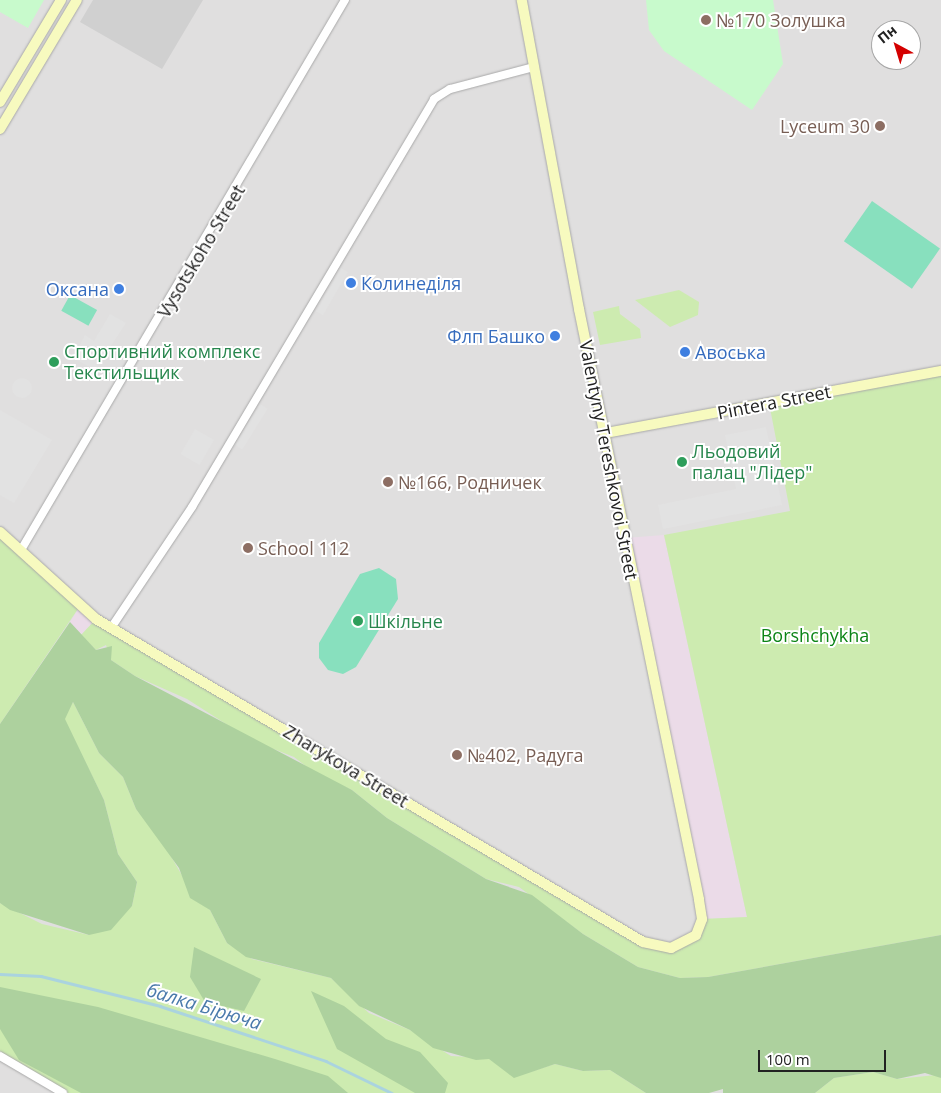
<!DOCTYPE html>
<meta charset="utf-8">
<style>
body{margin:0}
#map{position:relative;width:941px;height:1093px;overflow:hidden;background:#f2efe9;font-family:"Open Sans",sans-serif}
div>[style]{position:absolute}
.residential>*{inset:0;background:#e0dfdf}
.industrial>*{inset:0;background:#ebdbe8}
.religious>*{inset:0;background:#d0d0d0}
.grass>*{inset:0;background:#cdebb0}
.forest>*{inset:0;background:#add19e}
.park>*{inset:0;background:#c8facc}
.pitch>*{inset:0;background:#88e0be;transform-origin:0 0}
.parking>*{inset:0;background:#e2e2e2;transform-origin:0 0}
.round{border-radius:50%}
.stream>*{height:2.5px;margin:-1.25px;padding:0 1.25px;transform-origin:1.25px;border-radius:1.25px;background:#aad3df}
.roads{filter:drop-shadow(0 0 1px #a9a9a9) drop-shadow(0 0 1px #a9a9a9)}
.street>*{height:8px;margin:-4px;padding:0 4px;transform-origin:4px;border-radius:4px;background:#fff}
.secondary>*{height:10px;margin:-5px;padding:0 5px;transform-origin:5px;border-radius:5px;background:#f7fabf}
.dots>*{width:14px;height:14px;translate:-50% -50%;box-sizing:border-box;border:2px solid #fff;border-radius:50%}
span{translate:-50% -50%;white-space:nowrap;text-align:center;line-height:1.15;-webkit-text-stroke:4px #fff;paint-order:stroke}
.education-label{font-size:18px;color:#785e54}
.left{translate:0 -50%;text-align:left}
.right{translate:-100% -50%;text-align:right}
.street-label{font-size:18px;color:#222}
.shop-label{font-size:18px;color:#366cbe}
.leisure-label{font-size:18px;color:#27864d}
.park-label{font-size:18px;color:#0c8416}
.water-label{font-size:19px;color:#4a7aab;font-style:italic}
.north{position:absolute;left:871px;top:20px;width:50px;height:50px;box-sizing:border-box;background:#fff;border:1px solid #a7a7a7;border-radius:50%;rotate:321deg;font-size:14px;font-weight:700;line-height:20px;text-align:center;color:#222}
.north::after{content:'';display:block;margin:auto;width:18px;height:22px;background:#d40000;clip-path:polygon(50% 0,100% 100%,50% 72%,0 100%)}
.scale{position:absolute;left:758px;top:1050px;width:128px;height:22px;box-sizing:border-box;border:2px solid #222;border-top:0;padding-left:6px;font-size:15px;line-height:18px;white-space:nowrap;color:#222;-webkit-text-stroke:4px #fff;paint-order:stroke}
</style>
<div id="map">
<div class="residential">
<div style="clip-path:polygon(evenodd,0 0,941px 0,941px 1093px,0 1093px,0 0,881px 30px,911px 30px,911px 60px,881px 60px,881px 30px)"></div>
</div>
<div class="industrial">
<div style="clip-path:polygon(664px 535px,747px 917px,702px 919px,647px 616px,625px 538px)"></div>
<div style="clip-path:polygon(82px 603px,96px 619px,81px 635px,70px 622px)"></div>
</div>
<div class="religious">
<div style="clip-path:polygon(93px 0,203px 0,162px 69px,80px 22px)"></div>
</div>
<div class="grass">
<div style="clip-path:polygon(679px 290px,699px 302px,698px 315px,670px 327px,635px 300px)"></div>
<div style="clip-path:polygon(619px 306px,620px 314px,640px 329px,641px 338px,600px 345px,593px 312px)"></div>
<div style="clip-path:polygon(941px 371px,941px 935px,708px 977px,680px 978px,638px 967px,583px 934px,519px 887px,486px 879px,387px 818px,352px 790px,316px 774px,294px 757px,251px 740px,187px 699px,135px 676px,111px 660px,106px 645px,96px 650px,81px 635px,96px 619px,643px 942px,671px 948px,696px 935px,702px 919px,747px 917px,664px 535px,790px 511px,769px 403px)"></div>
<div style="clip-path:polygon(0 532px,82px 603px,0 724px)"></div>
<div style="clip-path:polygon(73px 702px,99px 753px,123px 777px,136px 809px,161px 839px,191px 891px,210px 910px,227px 943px,252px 959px,331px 978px,369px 1013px,410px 1030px,451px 1056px,489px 1058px,514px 1077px,555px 1064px,583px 1071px,610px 1070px,646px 1093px,63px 1093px,0 1056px,0 903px,42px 924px,89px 935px,132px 906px,137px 882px,118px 854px,104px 800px,64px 719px)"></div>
<div style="clip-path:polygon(873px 1072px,897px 1079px,936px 1075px,941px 1078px,941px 1093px,815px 1093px,834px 1078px)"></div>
</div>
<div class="forest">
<div style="clip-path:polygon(70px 622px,96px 650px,112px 646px,111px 660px,135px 676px,352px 790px,387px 818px,486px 879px,532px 895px,583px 934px,638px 967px,680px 978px,708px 977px,941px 935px,941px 1078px,925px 1073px,897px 1079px,873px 1072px,834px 1078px,815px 1093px,723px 1093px,723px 1089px,709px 1093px,646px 1093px,610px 1070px,583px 1071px,555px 1064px,514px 1078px,489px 1059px,476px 1060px,433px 1048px,410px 1030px,359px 1006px,331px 978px,246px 957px,227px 943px,210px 910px,190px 898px,179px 868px,136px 809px,123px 777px,99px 753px,73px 702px,65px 719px,104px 800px,118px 854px,137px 882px,132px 906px,111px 930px,89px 935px,10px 910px,0 903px,0 724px)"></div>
<div style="clip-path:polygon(194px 947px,261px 979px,244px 1011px,205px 1002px,190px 977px)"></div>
<div style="clip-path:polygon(0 987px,98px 1007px,275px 1059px,328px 1076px,348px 1093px,81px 1093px,19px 1060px,0 1029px)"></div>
<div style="clip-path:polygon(311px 991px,344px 1006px,386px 1039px,420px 1052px,448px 1083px,445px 1093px,415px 1093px,337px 1049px)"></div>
</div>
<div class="park">
<div style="clip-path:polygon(0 0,44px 0,28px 28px,0 12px)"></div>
<div style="clip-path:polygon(646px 0,773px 0,783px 64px,752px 110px,664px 51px,649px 30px)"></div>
</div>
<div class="pitch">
<div style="left:872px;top:201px;width:83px;height:49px;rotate:35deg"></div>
<div style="left:70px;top:295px;width:31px;height:18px;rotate:29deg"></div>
<div style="clip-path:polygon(379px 568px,396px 579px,398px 599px,356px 667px,343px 674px,328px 670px,319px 658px,319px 643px,360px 574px)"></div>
</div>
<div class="parking">
<div style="left:341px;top:268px;width:8px;height:50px;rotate:30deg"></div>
<div style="clip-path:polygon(110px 314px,126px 323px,95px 370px,73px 358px,85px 335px,94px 341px)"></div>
<div class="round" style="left:12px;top:378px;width:20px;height:20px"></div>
<div style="left:260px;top:404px;width:9px;height:48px;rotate:32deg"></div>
<div style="clip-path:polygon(0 410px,52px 440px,14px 503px,0 495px)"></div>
<div style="clip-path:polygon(766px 427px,782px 505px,663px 529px,658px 505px,736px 489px,725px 435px)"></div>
<div style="left:195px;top:429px;width:22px;height:29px;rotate:30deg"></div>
</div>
<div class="stream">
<div style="left:0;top:974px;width:41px;rotate:2.8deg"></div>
<div style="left:41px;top:976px;width:123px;rotate:14.1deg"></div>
<div style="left:160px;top:1006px;width:175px;rotate:18.3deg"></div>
<div style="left:326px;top:1061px;width:73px;rotate:25.9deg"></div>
</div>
<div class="roads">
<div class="street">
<div style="left:21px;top:550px;width:638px;rotate:-59.5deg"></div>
<div style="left:111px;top:628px;width:146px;rotate:-56.2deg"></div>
<div style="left:192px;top:507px;width:474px;rotate:-59.3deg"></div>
<div style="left:434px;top:99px;width:19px;rotate:-32deg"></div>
<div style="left:450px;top:89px;width:87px;rotate:-14.7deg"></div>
<div style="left:0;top:1056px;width:73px;rotate:30.4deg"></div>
</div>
<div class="secondary">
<div style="left:0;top:102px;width:119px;rotate:-59.1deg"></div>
<div style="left:0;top:129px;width:150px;rotate:-59.2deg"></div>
<div style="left:606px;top:433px;width:341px;rotate:-10.5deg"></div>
<div style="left:0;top:532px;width:130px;rotate:42.2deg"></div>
<div style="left:96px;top:619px;width:635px;rotate:30.56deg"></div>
<div style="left:643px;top:942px;width:29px;rotate:12deg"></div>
<div style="left:671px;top:948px;width:28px;rotate:-27deg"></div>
<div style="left:696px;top:935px;width:17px;rotate:-69deg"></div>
<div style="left:702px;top:919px;width:20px;rotate:-99deg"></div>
<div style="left:699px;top:899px;width:602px;rotate:-101.5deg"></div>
<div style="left:579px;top:309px;width:314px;rotate:-100.5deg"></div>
</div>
</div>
<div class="dots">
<div style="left:706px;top:20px;background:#8d6e63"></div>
<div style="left:880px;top:126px;background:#8d6e63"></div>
<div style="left:351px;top:283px;background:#3f7fe0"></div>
<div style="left:119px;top:289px;background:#3f7fe0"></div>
<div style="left:555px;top:336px;background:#3f7fe0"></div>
<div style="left:685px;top:352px;background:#3f7fe0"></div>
<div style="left:54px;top:362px;background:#2e9e5b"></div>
<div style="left:682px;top:462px;background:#2e9e5b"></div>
<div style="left:388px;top:482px;background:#8d6e63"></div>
<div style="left:248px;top:548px;background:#8d6e63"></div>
<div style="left:358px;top:621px;background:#2e9e5b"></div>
<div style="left:457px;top:755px;background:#8d6e63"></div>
</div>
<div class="education-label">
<span class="left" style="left:716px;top:20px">№170 Золушка</span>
<span class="right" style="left:870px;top:126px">Lyceum 30</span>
<span class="left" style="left:398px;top:482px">№166, Родничек</span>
<span class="left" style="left:258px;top:548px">School 112</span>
<span class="left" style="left:467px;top:755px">№402, Радуга</span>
</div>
<div class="street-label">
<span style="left:201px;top:251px;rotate:-59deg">Vysotskoho Street</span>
<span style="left:774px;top:402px;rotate:-11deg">Pintera Street</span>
<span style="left:609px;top:460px;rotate:79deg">Valentyny Tereshkovoi Street</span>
<span style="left:346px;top:766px;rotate:31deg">Zharykova Street</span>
</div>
<div class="shop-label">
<span class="left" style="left:361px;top:283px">Колинеділя</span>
<span class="right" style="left:109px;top:289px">Оксана</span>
<span class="right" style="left:545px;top:336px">Флп Башко</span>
<span class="left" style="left:695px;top:352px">Авоська</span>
</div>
<div class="leisure-label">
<span class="left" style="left:64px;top:362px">Спортивний комплекс<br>Текстильщик</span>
<span class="left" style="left:692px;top:462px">Льодовий<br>палац "Лідер"</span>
<span class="left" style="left:368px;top:621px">Шкільне</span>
</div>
<div class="park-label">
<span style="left:815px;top:635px">Borshchykha</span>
</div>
<div class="water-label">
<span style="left:204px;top:1007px;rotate:17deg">балка Бірюча</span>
</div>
<div class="north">Пн</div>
<div class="scale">100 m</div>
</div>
